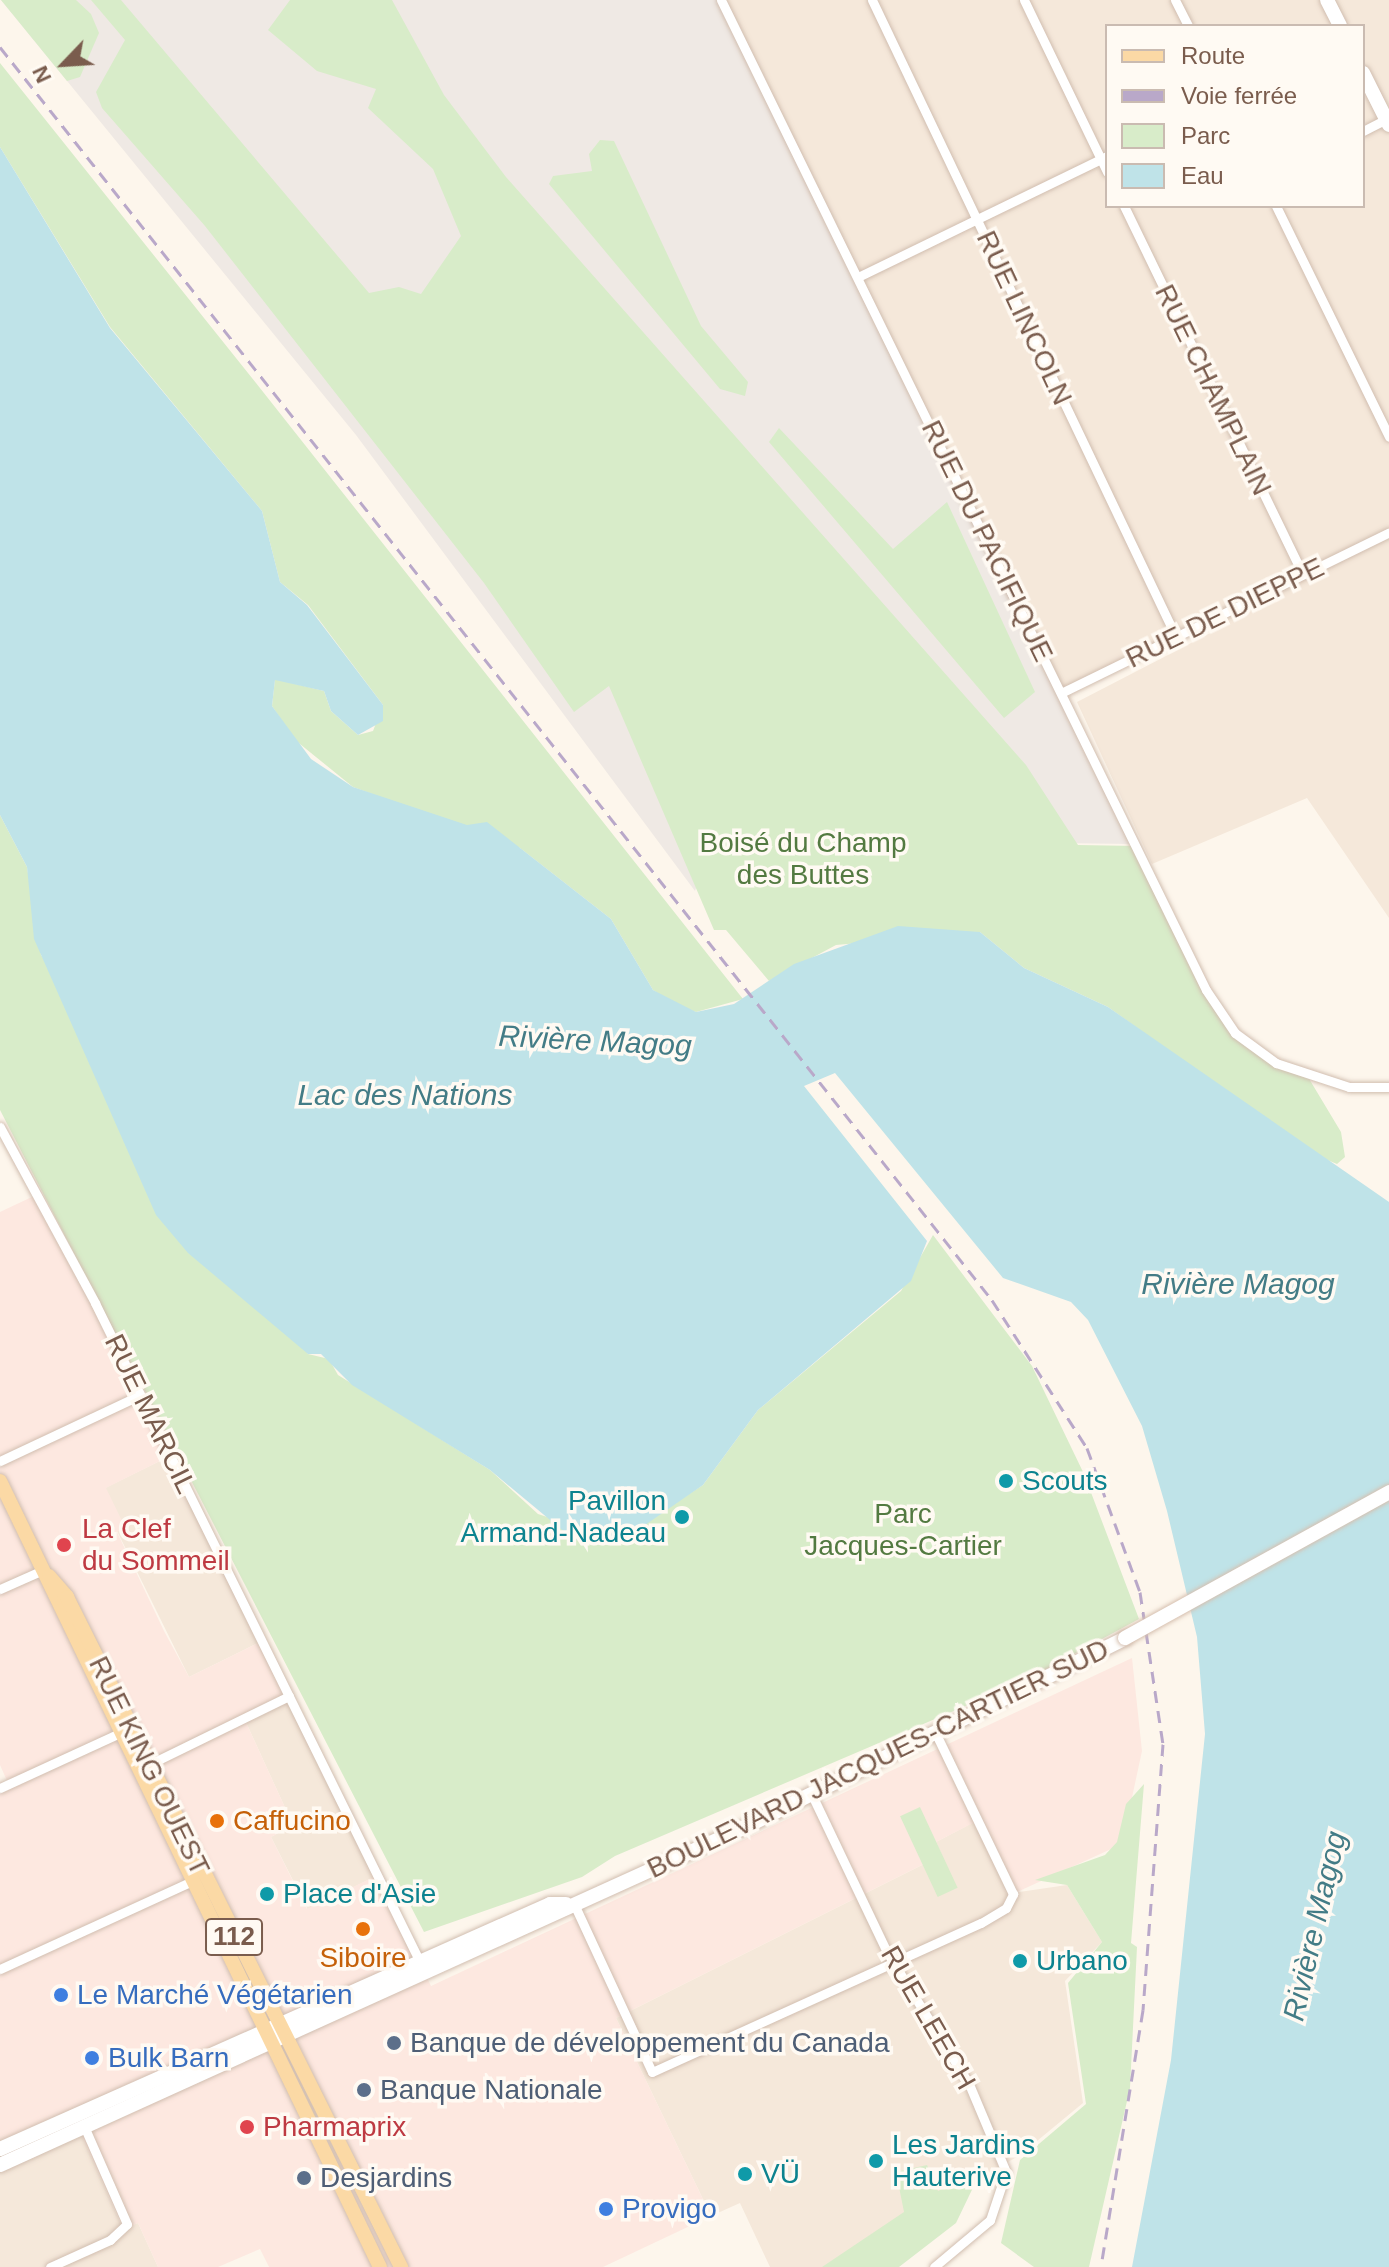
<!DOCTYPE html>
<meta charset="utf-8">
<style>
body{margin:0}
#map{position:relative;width:1389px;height:2267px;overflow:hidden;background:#fdf6ec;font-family:Arial,sans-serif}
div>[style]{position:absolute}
.residential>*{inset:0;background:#f5e8da}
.commercial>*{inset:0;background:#fde8e0}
.industrial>*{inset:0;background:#efe9e4}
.green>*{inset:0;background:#d8ecc9;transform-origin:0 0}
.water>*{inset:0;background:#bfe3e8}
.roads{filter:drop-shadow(0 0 2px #d1beb0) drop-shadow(0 0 2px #d1beb0)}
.minor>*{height:9px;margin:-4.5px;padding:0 4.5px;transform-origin:4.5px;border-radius:4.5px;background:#fff}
.secondary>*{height:14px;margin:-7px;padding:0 7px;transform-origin:7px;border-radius:7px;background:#fff}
.primary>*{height:14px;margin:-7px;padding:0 7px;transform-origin:7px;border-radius:7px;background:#fbd9a5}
.rail>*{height:3px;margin-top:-1.5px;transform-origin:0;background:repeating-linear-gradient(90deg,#b9a8c9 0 12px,transparent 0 20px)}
.bridges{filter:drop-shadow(0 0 2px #d6c0b0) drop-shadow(0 0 2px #d6c0b0)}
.secondary-bridge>*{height:14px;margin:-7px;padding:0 7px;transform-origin:7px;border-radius:7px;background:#fff}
.dots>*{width:22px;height:22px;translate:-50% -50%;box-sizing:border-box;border:4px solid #fffaf3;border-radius:50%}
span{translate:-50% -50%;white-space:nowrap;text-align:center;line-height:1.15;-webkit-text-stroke:7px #fffaf3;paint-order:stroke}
.shield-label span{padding:2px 6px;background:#fffaf3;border:2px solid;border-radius:6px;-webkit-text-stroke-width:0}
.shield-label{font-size:26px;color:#7a5c4d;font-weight:700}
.street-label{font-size:28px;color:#7a5c4d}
.park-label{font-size:28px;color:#537a41}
.culture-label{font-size:28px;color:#0d838f}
.left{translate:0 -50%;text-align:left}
.right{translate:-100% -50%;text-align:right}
.health-label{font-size:28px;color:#be3a42}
.food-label{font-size:28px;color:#c56008}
.shop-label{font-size:28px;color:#366cbe}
.service-label{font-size:28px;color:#4e5e75}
.water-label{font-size:30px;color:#437c86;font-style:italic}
.legend{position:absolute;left:1105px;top:24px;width:260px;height:184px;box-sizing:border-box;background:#fffaf3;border:2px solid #cabbb1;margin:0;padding:10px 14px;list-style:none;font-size:24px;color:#7a5c4d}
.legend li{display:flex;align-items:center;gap:16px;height:40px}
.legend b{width:40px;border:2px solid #cabbb1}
.north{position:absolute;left:24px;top:24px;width:80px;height:80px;-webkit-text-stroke:6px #fffaf3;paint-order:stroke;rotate:245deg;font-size:22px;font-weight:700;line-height:32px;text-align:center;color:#7a5c4d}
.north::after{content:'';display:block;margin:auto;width:28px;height:36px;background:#7a5c4d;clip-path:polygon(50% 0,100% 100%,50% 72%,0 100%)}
</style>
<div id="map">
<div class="residential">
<div style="clip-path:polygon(evenodd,721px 0,1389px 0,1389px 918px,1307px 798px,1152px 864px,1077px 702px,1224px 626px,1215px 617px,1061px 693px,721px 0,1107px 26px,1363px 26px,1363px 206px,1107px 206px,1107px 26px)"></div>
<div style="clip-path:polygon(170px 1456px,262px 1641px,189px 1677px,117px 1531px,124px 1528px,105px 1488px)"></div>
<div style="clip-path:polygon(289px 1696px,378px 1875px,308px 1910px,271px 1837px,293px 1825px,244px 1718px)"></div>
<div style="clip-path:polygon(978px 1820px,1013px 1893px,1067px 1885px,1102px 1942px,1065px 1981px,1083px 2103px,1020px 2155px,827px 2267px,770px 2267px,740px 2203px,711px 2216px,616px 2018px,942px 1855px,936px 1842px)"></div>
<div style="clip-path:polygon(75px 2120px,123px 2229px,138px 2223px,158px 2267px,0 2267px,0 2154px)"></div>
</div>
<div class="commercial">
<div style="clip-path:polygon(36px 1195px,170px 1456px,106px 1488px,125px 1527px,117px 1532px,164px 1631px,189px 1677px,262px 1641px,289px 1696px,244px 1718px,293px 1825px,271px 1837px,307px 1909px,378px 1875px,431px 1986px,1132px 1658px,1142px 1751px,1122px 1844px,1013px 1894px,977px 1821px,936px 1842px,942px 1855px,616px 2018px,711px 2216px,603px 2267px,269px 2267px,260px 2249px,218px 2267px,158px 2267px,138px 2223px,124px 2229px,75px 2121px,0 2154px,0 1788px,8px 1783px,0 1765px,0 1212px)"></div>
</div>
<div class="industrial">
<div style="clip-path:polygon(1px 0,721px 0,1133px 844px,895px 841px,737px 771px,695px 891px,356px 435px)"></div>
</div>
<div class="green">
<div style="clip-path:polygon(1px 0,76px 0,91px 14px,99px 33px,80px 77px,67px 81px)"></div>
<div style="clip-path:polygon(91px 0,121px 0,369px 293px,399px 287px,421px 294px,461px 236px,433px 169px,368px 108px,376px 89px,317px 71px,268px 30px,290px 0,392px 0,444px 95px,506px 177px,1026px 765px,1078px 845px,1136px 846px,1206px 990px,1252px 1048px,1308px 1077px,1341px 1132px,1345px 1157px,1337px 1164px,1313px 1154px,1108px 1007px,1024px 968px,980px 932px,836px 945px,769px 981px,726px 930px,714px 930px,609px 686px,574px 712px,484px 583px,205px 226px,102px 108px,96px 92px,125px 40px)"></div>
<div style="clip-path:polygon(0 63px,256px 383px,743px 999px,696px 1012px,677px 1006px,653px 990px,611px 919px,520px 848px,353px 787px,295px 740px,272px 706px,275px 679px,324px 691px,331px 711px,358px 735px,373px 731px,383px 705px,308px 605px,280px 582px,262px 511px,110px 327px,0 147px)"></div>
<div style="clip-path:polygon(600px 140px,614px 141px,701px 326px,748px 382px,745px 396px,720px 389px,549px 184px,553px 176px,592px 171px,589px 154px)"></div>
<div style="clip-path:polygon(779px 428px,893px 549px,947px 502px,1035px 692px,1004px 718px,769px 442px)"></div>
<div style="clip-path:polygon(0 815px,27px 867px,41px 955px,308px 1354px,329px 1359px,338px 1375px,490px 1470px,538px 1514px,618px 1540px,703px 1485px,758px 1410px,901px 1291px,933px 1235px,1032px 1366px,1084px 1474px,1139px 1619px,1026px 1680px,615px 1856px,582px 1877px,424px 1932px,0 1110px)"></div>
<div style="clip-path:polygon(1144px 1784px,1131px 1943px,1137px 1947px,1130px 2088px,1089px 2267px,1034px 2267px,1001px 2243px,1020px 2160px,1086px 2104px,1068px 1983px,1102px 1942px,1067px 1885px,1035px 1880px,1105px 1855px,1117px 1842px,1126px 1804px)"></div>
<div style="left:920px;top:1807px;width:89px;height:22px;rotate:65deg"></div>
<div style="clip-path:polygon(927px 2165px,938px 2191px,981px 2171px,956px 2223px,899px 2267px,822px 2267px,904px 2212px,896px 2172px)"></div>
</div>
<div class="water">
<div style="clip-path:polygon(0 147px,110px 328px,262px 511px,280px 582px,307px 605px,383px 705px,383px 721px,358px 735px,331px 711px,324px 691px,275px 680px,272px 706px,311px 759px,353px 787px,467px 825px,487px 822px,611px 919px,653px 990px,696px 1012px,734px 1004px,794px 964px,898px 926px,980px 932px,1024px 968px,1108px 1007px,1389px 1202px,1389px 2267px,1132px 2267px,1171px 2060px,1205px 1734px,1197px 1637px,1167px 1511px,1142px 1426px,1088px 1320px,1071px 1302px,1003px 1278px,835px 1073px,804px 1086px,927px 1241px,911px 1281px,758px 1410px,703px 1485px,635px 1532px,603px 1544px,573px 1539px,490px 1470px,352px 1385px,321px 1354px,308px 1354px,188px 1253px,156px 1215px,34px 939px,27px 867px,0 815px)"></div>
</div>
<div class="roads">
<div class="minor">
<div style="left:721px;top:0;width:1102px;rotate:63.9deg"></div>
<div style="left:1206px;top:990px;width:52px;rotate:56deg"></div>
<div style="left:1235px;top:1033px;width:51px;rotate:36.2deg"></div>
<div style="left:1276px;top:1063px;width:77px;rotate:18.2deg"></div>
<div style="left:1349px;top:1087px;width:40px"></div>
<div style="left:872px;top:0;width:706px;rotate:64.49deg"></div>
<div style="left:1024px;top:0;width:191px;rotate:64.2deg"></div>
<div style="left:1175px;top:0;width:29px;rotate:63deg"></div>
<div style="left:1363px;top:131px;width:29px;rotate:-27deg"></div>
<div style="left:1124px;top:206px;width:409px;rotate:64.1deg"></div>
<div style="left:1276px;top:206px;width:257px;rotate:63.9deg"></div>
<div style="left:860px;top:276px;width:275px;rotate:-25.9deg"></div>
<div style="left:1061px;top:693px;width:365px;rotate:-26.1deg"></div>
<div style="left:0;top:1127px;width:200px;rotate:61.6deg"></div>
<div style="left:95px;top:1303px;width:735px;rotate:63.75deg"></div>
<div style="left:0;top:1461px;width:155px;rotate:-25.2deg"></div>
<div style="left:0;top:1589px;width:47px;rotate:-23.8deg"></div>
<div style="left:148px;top:1765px;width:157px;rotate:-26.1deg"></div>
<div style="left:0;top:1788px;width:136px;rotate:-24.7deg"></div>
<div style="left:812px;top:1795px;width:176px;rotate:64.5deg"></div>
<div style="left:888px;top:1954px;width:153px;rotate:58.1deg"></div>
<div style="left:969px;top:2084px;width:95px;rotate:67.2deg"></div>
<div style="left:1006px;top:2172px;width:51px;rotate:108.4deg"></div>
<div style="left:990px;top:2220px;width:73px;rotate:140deg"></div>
<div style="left:574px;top:1904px;width:185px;rotate:65.1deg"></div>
<div style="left:652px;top:2072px;width:361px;rotate:-24.4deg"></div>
<div style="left:981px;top:1923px;width:29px;rotate:-31deg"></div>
<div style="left:1006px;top:1908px;width:16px;rotate:-63deg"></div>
<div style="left:1013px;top:1894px;width:175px;rotate:-115.7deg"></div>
<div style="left:0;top:1969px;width:209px;rotate:-24.6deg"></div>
<div style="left:50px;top:2267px;width:66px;rotate:-24.2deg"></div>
<div style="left:110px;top:2240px;width:23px;rotate:-43deg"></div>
<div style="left:127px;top:2224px;width:109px;rotate:-113.7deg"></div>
</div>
<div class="secondary">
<div style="left:1327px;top:0;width:29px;rotate:63deg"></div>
<div style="left:1363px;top:73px;width:58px;rotate:63.4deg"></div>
<div style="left:0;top:2149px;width:602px;rotate:-24.01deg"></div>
<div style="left:550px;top:1904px;width:16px"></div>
<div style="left:0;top:2165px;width:814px;rotate:-24.39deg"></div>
<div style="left:741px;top:1829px;width:429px;rotate:-26.4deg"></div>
</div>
<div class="primary">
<div style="left:0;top:1481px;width:873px;rotate:64.2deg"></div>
<div style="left:49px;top:1576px;width:28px;rotate:49deg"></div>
<div style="left:67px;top:1597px;width:749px;rotate:63.5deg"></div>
</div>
</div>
<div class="rail">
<div style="left:0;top:47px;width:1598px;rotate:51.63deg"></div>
<div style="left:992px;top:1300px;width:176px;rotate:57.3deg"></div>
<div style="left:1087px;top:1448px;width:153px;rotate:69.8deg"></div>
<div style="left:1140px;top:1592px;width:154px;rotate:81.4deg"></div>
<div style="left:1163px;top:1744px;width:267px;rotate:94.3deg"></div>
<div style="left:1143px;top:2010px;width:260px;rotate:99.3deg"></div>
</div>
<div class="bridges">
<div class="secondary-bridge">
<div style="left:1125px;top:1638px;width:302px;rotate:-28.9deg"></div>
</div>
</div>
<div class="dots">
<div style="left:1006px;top:1481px;background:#0f9aa8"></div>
<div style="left:682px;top:1517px;background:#0f9aa8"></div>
<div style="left:64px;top:1545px;background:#e0444e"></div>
<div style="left:217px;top:1821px;background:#e8710a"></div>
<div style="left:267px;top:1894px;background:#0f9aa8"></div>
<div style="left:363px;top:1929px;background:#e8710a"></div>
<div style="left:1020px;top:1961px;background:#0f9aa8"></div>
<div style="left:61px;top:1995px;background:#3f7fe0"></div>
<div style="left:394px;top:2043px;background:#5c6f8a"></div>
<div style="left:92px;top:2058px;background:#3f7fe0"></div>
<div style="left:364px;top:2090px;background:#5c6f8a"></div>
<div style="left:247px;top:2127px;background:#e0444e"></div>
<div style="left:876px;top:2161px;background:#0f9aa8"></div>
<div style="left:745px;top:2174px;background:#0f9aa8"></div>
<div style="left:304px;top:2178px;background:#5c6f8a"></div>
<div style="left:606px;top:2209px;background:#3f7fe0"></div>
</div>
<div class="shield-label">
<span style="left:234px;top:1937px">112</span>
</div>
<div class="street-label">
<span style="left:1024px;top:318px;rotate:65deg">RUE LINCOLN</span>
<span style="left:1213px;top:390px;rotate:64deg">RUE CHAMPLAIN</span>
<span style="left:987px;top:541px;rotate:64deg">RUE DU PACIFIQUE</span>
<span style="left:1225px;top:613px;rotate:-26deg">RUE DE DIEPPE</span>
<span style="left:150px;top:1414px;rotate:64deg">RUE MARCIL</span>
<span style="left:878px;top:1759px;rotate:-26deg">BOULEVARD JACQUES-CARTIER SUD</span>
<span style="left:149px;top:1766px;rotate:64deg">RUE KING OUEST</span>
<span style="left:928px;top:2018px;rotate:60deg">RUE LEECH</span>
</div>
<div class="park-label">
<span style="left:803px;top:859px">Boisé du Champ<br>des Buttes</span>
<span style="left:903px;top:1530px">Parc<br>Jacques-Cartier</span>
</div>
<div class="culture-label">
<span class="left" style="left:1022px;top:1481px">Scouts</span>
<span class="right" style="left:666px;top:1517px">Pavillon<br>Armand-Nadeau</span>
<span class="left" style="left:283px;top:1894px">Place d'Asie</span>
<span class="left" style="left:1036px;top:1961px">Urbano</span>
<span class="left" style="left:892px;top:2161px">Les Jardins<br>Hauterive</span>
<span class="left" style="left:761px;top:2174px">VÜ</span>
</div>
<div class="health-label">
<span class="left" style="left:82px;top:1545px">La Clef<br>du Sommeil</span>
<span class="left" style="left:263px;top:2127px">Pharmaprix</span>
</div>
<div class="food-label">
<span class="left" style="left:233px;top:1821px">Caffucino</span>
<span style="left:363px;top:1958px">Siboire</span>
</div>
<div class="shop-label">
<span class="left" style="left:77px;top:1995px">Le Marché Végétarien</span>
<span class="left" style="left:108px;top:2058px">Bulk Barn</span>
<span class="left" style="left:622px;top:2209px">Provigo</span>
</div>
<div class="service-label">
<span class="left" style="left:410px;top:2043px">Banque de développement du Canada</span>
<span class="left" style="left:380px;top:2090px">Banque Nationale</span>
<span class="left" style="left:320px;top:2178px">Desjardins</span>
</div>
<div class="water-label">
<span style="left:595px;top:1041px;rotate:3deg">Rivière Magog</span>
<span style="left:405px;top:1095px">Lac des Nations</span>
<span style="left:1238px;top:1284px">Rivière Magog</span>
<span style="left:1315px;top:1926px;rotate:-77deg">Rivière Magog</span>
</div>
<ul class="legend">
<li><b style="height:10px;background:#fbd9a5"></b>Route</li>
<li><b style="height:10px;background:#b9a8c9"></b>Voie ferrée</li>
<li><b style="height:22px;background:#d8ecc9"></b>Parc</li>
<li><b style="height:22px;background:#bfe3e8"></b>Eau</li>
</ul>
<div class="north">N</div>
</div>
